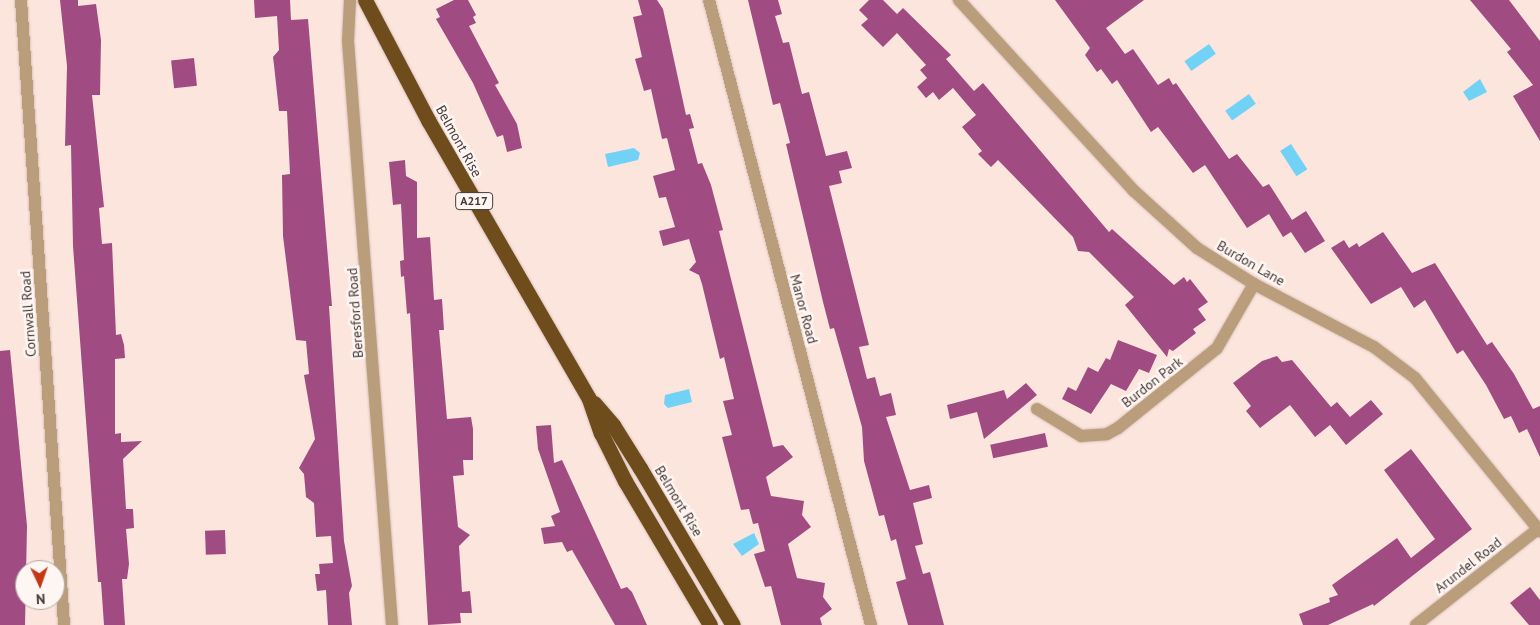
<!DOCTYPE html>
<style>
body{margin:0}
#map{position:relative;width:1540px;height:625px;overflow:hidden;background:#fce5dd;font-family:"PT Sans",sans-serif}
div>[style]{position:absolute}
.water>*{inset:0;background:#72d2f5;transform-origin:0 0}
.building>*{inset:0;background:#a04c83;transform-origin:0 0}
.roads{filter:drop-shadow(0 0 1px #d8c2bb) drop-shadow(0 0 1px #d8c2bb)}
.minor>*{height:12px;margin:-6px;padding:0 6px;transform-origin:6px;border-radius:6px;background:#ba9e7b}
.highway>*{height:15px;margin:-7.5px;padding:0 7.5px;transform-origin:7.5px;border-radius:7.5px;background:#6e4c1c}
span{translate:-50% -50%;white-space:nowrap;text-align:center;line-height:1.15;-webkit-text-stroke:5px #fef6f3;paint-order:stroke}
.shield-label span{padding:1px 4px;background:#fef6f3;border:1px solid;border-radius:4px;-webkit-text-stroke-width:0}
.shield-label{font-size:12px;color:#473833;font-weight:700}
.street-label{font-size:14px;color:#473833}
.north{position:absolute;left:15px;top:560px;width:50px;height:50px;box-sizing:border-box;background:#fef6f3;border:1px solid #b5aaa6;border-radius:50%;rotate:177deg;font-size:14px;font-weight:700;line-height:20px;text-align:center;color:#473833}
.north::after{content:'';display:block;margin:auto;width:18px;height:22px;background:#c23814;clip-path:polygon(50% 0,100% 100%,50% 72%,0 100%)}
</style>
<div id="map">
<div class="water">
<div style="left:1209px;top:44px;width:12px;height:30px;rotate:55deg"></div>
<div style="clip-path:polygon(1480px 79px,1487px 92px,1469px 101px,1463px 92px)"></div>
<div style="left:1249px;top:94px;width:12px;height:29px;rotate:55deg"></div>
<div style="left:1291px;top:144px;width:30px;height:13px;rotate:57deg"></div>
<div style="clip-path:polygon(634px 148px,640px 153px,638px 160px,608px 167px,605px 154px)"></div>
<div style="clip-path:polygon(689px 389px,692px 402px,668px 408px,664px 404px,665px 395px)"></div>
<div style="clip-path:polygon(754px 533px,759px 544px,742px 556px,733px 544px)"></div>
</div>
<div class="building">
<div style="clip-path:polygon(60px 0,78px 0,78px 6px,96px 4px,101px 40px,100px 95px,92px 95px,104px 207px,99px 208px,102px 244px,112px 243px,116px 335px,121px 334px,124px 345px,125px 358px,115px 359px,115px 434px,121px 433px,121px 442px,142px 441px,123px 459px,126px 509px,133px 509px,134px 528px,126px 529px,129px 564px,127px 579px,122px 579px,125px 625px,104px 625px,101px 582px,98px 582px,73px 246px,71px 145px,65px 146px,67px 66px)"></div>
<div style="clip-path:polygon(254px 0,290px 0,291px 20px,308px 19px,332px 306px,329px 306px,344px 541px,352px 586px,349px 593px,352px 625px,328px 625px,326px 590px,317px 591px,315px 574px,320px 574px,319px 564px,333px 563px,331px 536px,316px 537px,314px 503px,306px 497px,304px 474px,299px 468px,315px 439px,304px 375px,309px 374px,306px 341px,296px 340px,283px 236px,282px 175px,290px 174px,287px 111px,279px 111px,274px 65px,273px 57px,279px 50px,277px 16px,255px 18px)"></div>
<div style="clip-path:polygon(454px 0,468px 0,476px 15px,473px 17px,476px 23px,469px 26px,499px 83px,495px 85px,517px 124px,522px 148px,507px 152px,503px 135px,497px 137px,473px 83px,436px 19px,440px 17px,436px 9px)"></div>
<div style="clip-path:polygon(638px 0,657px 0,663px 9px,686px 115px,690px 114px,694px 128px,689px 129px,698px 164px,702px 163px,711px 185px,723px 230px,719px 231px,773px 447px,783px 445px,793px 457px,766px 477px,771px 496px,804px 501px,802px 515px,811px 527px,788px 544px,797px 578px,825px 583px,823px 597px,832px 609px,820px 618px,822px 625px,781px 625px,771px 586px,765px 587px,754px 554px,765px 551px,758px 523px,753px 524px,749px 509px,741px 510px,722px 437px,732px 435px,723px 401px,734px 399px,724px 357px,720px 359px,702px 284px,699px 275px,689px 270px,696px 262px,689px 239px,663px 246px,659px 231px,675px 227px,666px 197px,659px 198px,653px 176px,675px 170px,667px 138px,662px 139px,651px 89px,644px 91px,635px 59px,642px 57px,633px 17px,642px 15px)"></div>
<div style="clip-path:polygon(748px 0,778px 0,782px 14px,775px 16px,783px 43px,789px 42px,802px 94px,809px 92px,826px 156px,847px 151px,852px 168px,839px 171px,842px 183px,829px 186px,869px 345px,859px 347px,867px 379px,875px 377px,880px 396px,891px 393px,896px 415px,886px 417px,910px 490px,929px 485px,932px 498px,913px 503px,923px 544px,915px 546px,923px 574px,930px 572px,944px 625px,908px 625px,896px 582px,906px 579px,896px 539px,891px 541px,884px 515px,879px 516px,864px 461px,862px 427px,834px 328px,830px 329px,823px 302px,786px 144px,790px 143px,780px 103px,773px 105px)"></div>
<div style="clip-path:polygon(869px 0,883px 0,897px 14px,903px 8px,951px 55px,946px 59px,974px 91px,983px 83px,1109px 232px,1112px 229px,1174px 285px,1184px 277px,1187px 282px,1190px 279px,1208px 302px,1198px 309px,1206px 320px,1193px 329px,1196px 333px,1173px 351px,1169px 349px,1167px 357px,1125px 305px,1134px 297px,1089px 252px,1078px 251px,1073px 237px,998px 160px,991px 167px,978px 154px,982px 151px,962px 127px,976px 115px,953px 88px,939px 100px,933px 92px,926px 98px,917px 87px,927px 78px,920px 70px,926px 65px,897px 33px,883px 47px,861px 25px,868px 19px,859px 10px)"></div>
<div style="clip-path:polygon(1055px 0,1144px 0,1106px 28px,1125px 54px,1133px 49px,1158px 85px,1169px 78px,1173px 85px,1176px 83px,1229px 159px,1237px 154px,1263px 187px,1269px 184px,1292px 220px,1306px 211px,1325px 241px,1305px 253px,1291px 232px,1283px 237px,1269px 214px,1247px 228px,1205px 165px,1193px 173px,1158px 127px,1151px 132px,1117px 80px,1112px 84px,1101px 69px,1097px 72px,1085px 55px,1090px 48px)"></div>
<div style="clip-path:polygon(1470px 0,1509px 0,1540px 41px,1540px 141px,1513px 96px,1533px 85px,1507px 52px,1511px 49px)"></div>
<div style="left:194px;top:58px;width:28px;height:23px;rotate:84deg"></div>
<div style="clip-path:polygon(405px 160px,406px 176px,417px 182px,417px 238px,430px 237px,434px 300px,442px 299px,444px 330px,439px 330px,447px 419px,471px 417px,473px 429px,473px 460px,463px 460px,464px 475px,453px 476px,458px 527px,470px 535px,459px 546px,462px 592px,470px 591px,472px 613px,460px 613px,461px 623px,428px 625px,410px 313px,407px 314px,404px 276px,401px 277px,400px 261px,404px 260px,401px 204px,393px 205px,389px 162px)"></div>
<div style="clip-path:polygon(1383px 232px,1412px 273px,1435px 263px,1487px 345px,1492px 342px,1514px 374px,1533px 409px,1540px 406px,1540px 457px,1527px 429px,1519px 433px,1511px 416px,1504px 419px,1486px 385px,1463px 350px,1457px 354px,1425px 300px,1414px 308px,1401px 287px,1371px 304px,1331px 248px,1344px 240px,1349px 248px,1357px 243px,1359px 247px)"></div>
<div style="clip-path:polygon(1118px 340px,1157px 355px,1149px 373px,1139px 369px,1126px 391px,1111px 384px,1091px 414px,1062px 399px,1068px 387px,1076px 391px,1088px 367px,1098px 372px,1106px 358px,1110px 360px)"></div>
<div style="clip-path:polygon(10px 350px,27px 526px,25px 625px,0 625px,0 351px)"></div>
<div style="clip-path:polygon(1277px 356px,1282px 362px,1292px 360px,1331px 407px,1337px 402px,1350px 417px,1371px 400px,1383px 414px,1346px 445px,1330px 425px,1315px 437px,1290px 405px,1260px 428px,1246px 411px,1251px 406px,1233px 383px,1262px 361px)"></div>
<div style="clip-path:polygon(1026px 383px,1037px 395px,984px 439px,977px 412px,950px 419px,947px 405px,1004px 390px,1007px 399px)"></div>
<div style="clip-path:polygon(551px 425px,554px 463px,562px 460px,621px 589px,627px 587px,632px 592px,647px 625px,615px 625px,572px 550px,567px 552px,562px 542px,544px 544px,541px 528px,555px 526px,551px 516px,560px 512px,538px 449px,536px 426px)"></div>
<div style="left:1045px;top:433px;width:14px;height:56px;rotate:78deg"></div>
<div style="clip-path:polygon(1411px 449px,1472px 529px,1374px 606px,1373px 604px,1328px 625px,1303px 625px,1299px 614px,1330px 602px,1329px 598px,1338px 595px,1332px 585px,1397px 538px,1411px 558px,1435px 539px,1384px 470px)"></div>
<div style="left:225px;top:530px;width:24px;height:20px;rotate:88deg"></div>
<div style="clip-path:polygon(1530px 587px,1540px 600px,1540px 625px,1529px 625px,1510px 603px)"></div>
</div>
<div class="roads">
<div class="minor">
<div style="left:21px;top:0;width:626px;rotate:86.06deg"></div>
<div style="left:350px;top:0;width:41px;rotate:92.8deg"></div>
<div style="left:348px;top:41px;width:586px;rotate:85.69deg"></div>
<div style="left:709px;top:0;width:646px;rotate:75.47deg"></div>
<div style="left:959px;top:0;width:258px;rotate:47.5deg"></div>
<div style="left:1133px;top:190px;width:86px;rotate:42.2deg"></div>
<div style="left:1197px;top:248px;width:67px;rotate:32.3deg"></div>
<div style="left:1254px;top:284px;width:136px;rotate:27.7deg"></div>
<div style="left:1374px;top:347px;width:51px;rotate:37.1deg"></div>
<div style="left:1415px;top:378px;width:198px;rotate:50.8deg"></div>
<div style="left:1037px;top:409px;width:52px;rotate:31.5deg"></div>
<div style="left:1081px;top:436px;width:26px;rotate:-4deg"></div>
<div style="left:1107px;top:434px;width:13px;rotate:-29deg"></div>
<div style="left:1118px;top:428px;width:127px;rotate:-38.9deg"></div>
<div style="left:1217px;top:348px;width:74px;rotate:-60deg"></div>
<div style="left:1416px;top:625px;width:155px;rotate:-38.2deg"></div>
</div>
<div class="highway">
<div style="left:365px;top:0;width:136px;rotate:62.3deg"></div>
<div style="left:428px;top:120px;width:322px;rotate:60deg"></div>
<div style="left:589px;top:399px;width:36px;rotate:71deg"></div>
<div style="left:601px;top:433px;width:54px;rotate:63.4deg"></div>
<div style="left:625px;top:481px;width:167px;rotate:59.4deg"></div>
<div style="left:594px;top:403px;width:29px;rotate:49deg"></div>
<div style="left:613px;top:425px;width:51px;rotate:57.9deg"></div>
<div style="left:640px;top:468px;width:182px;rotate:59.4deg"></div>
</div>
</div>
<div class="shield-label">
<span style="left:474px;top:201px">A217</span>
</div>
<div class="street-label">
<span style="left:459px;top:141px;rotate:61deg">Belmont Rise</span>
<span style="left:1251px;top:263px;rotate:30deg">Burdon Lane</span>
<span style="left:804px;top:309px;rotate:75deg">Manor Road</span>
<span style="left:355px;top:313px;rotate:-94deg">Beresford Road</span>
<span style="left:28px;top:314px;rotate:-94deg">Cornwall Road</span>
<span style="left:1152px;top:382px;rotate:-38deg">Burdon Park</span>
<span style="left:679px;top:501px;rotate:59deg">Belmont Rise</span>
<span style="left:1468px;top:565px;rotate:-38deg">Arundel Road</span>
</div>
<div class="north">N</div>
</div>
